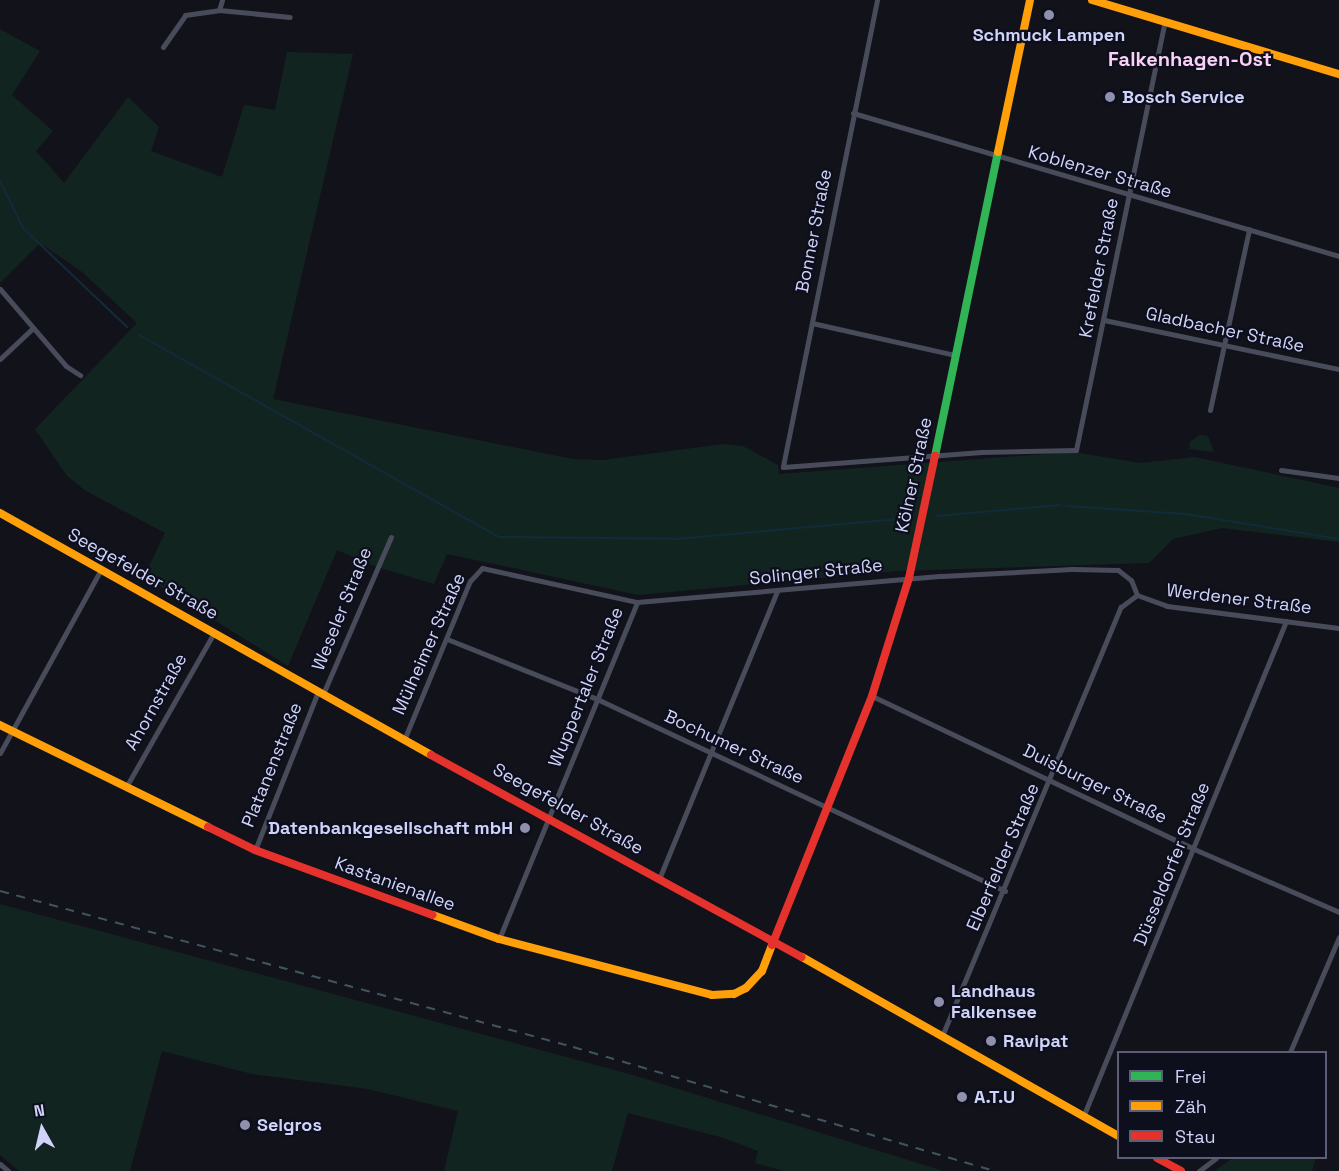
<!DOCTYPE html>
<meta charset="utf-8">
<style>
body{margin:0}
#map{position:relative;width:1339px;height:1171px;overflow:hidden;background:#12121a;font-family:"Space Grotesk",sans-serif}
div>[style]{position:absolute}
.green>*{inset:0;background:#122420}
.stream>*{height:2px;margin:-1px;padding:0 1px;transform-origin:1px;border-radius:1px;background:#122b3b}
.street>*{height:5px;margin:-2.5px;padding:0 2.5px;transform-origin:2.5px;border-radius:2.5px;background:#484b5a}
.fast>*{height:8px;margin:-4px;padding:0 4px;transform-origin:4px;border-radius:4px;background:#30b455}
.slow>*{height:8px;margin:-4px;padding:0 4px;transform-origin:4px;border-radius:4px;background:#ff9f0a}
.jam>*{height:8px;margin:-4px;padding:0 4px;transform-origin:4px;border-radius:4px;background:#e5322d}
.rail>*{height:2px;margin-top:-1px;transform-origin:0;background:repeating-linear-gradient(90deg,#3f555b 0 9px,transparent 0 17px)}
.dots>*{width:16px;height:16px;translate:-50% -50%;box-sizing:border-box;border:3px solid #0e0f1d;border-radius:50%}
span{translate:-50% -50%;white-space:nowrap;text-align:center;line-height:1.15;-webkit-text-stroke:4.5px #0e0f1d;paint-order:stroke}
.poi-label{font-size:18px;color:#d0d4fa;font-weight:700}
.left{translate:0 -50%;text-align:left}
.right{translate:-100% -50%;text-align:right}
.street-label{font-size:18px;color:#d0d4fa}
.neighbourhood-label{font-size:20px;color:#fad1f4;font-weight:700}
.legend{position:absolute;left:1117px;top:1051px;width:210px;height:108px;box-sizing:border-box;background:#0e0f1d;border:2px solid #5c5e75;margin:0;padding:8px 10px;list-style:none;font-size:18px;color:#d0d4fa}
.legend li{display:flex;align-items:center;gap:12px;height:30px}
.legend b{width:30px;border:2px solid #5c5e75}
.north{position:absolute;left:12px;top:1099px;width:60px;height:60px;-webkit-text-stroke:4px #0e0f1d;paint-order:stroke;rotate:352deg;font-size:16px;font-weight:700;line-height:24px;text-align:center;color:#d0d4fa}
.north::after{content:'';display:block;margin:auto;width:21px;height:27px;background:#d0d4fa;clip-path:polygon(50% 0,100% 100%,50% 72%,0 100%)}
</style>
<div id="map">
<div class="green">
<div style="clip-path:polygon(0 29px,40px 51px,12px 95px,53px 131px,36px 151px,64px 183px,128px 97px,159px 127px,151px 151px,222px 177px,244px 105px,275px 110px,287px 52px,353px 54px,273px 399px,573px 459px,603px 460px,723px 444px,743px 446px,778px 465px,779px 474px,1073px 452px,1141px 463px,1195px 457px,1339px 488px,1339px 542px,1222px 528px,1173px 539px,1149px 563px,897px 571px,638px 595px,447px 554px,434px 584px,374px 566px,337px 550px,288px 666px,144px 576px,165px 533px,86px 491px,67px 476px,35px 429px,137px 323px,82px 272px,40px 243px,0 283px)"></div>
<div style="clip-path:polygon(1199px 435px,1208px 436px,1214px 452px,1189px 449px,1190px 442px)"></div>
<div style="clip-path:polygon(0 904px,633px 1075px,944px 1171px,784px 1171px,755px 1163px,758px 1151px,724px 1138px,628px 1113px,612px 1171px,444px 1171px,458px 1111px,368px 1089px,252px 1074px,162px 1051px,130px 1171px,19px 1171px,0 1155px)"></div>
<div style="clip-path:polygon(1233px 1158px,1316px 1158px,1312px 1171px,1214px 1171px)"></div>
</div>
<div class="stream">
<div style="left:0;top:181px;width:52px;rotate:63.9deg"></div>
<div style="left:23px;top:228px;width:144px;rotate:43.6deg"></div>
<div style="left:139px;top:335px;width:413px;rotate:29.3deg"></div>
<div style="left:499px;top:537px;width:177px;rotate:0.6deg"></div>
<div style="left:676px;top:539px;width:235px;rotate:-5.1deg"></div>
<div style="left:1066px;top:506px;width:120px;rotate:3.8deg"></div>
<div style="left:1186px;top:514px;width:155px;rotate:9.3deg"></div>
<div style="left:936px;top:516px;width:125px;rotate:-5deg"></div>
</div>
<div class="street">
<div style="left:877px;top:0;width:476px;rotate:101.4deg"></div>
<div style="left:783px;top:467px;width:199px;rotate:-4.3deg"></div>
<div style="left:981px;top:452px;width:95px;rotate:-1.2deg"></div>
<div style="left:1076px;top:450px;width:438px;rotate:-78.3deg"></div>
<div style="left:219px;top:10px;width:10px;rotate:-73deg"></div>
<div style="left:163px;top:47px;width:39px;rotate:-55deg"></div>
<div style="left:185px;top:15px;width:34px;rotate:-8deg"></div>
<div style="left:219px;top:10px;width:71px;rotate:5.6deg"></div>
<div style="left:853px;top:113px;width:507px;rotate:16.4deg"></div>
<div style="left:0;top:289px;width:101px;rotate:49.4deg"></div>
<div style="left:66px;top:366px;width:17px;rotate:33deg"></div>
<div style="left:1104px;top:320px;width:240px;rotate:11.8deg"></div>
<div style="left:812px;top:323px;width:147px;rotate:12.6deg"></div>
<div style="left:0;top:359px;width:45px;rotate:-43.2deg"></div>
<div style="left:1210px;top:410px;width:185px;rotate:-77.8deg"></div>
<div style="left:1281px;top:470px;width:59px;rotate:7.9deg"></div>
<div style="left:1137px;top:595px;width:32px;rotate:20deg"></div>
<div style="left:1167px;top:606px;width:173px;rotate:7.3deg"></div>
<div style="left:447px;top:639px;width:162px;rotate:21.8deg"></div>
<div style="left:597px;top:699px;width:451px;rotate:25.2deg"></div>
<div style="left:323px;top:694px;width:171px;rotate:-66.6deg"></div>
<div style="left:872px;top:696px;width:357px;rotate:25.4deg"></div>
<div style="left:1194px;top:849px;width:158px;rotate:23.5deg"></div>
<div style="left:404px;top:740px;width:172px;rotate:-67.5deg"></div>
<div style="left:470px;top:581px;width:18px;rotate:-47deg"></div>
<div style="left:482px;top:568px;width:159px;rotate:12.4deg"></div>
<div style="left:637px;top:602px;width:306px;rotate:-4.9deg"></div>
<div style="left:942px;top:576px;width:130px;rotate:-3.1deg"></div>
<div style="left:1072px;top:569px;width:46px;rotate:1.2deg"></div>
<div style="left:1118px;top:570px;width:16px;rotate:38deg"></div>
<div style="left:1131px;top:580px;width:16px;rotate:68deg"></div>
<div style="left:0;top:753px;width:210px;rotate:-61.2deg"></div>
<div style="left:126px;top:787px;width:177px;rotate:-60.3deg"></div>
<div style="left:255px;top:850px;width:170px;rotate:-68.3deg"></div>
<div style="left:659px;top:879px;width:311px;rotate:-67.7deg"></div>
<div style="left:499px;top:939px;width:364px;rotate:-67.7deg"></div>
<div style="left:942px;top:1036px;width:465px;rotate:-67.4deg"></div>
<div style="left:1121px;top:607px;width:20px;rotate:-37deg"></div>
<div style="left:1290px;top:1052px;width:125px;rotate:-66.9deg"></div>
<div style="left:1083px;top:1117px;width:536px;rotate:-67.74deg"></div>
<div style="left:0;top:1164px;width:11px;rotate:41deg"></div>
<div style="left:1199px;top:1171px;width:21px;rotate:-37deg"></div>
</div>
<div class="fast">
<div style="left:935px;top:456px;width:310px;rotate:-78.3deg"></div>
</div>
<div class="slow">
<div style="left:1092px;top:0;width:258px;rotate:16.7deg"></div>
<div style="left:998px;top:152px;width:155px;rotate:-78.1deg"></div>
<div style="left:0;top:513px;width:494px;rotate:29.3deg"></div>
<div style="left:0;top:725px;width:232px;rotate:26.1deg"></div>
<div style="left:433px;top:915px;width:70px;rotate:20deg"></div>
<div style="left:499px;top:939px;width:220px;rotate:14.7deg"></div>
<div style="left:712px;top:995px;width:22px;rotate:-3deg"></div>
<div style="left:734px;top:994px;width:13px;rotate:-27deg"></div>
<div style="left:746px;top:988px;width:23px;rotate:-47deg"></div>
<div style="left:762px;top:971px;width:28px;rotate:-69deg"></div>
<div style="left:802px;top:957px;width:363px;rotate:29.5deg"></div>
</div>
<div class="jam">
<div style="left:431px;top:755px;width:422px;rotate:28.6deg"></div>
<div style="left:208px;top:827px;width:52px;rotate:26.1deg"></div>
<div style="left:255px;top:850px;width:189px;rotate:20.1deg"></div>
<div style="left:772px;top:945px;width:268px;rotate:-68.1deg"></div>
<div style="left:872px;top:696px;width:124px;rotate:-72.6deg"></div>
<div style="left:909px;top:578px;width:125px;rotate:-78deg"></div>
<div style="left:1157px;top:1158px;width:27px;rotate:28deg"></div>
</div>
<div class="rail">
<div style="left:0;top:891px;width:594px;rotate:15.23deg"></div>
<div style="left:573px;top:1047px;width:440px;rotate:16.4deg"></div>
</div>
<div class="dots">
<div style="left:1049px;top:15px;background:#8e90ac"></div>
<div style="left:1110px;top:97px;background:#8e90ac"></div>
<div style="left:525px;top:828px;background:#8e90ac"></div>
<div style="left:939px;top:1002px;background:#8e90ac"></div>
<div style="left:991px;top:1041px;background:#8e90ac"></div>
<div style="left:962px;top:1097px;background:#8e90ac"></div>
<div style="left:245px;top:1125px;background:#8e90ac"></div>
</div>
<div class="poi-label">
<span style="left:1049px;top:35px">Schmuck Lampen</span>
<span class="left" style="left:1122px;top:97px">Bosch Service</span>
<span class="right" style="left:513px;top:828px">Datenbankgesellschaft mbH</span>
<span class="left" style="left:951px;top:1002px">Landhaus<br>Falkensee</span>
<span class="left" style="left:1003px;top:1041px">Ravipat</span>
<span class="left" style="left:974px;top:1097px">A.T.U</span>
<span class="left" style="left:257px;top:1125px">Selgros</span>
</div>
<div class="street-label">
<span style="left:1100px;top:172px;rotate:16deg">Koblenzer Straße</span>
<span style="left:814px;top:231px;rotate:-79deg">Bonner Straße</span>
<span style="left:1099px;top:268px;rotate:-79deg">Krefelder Straße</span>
<span style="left:1225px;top:330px;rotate:12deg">Gladbacher Straße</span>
<span style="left:914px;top:475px;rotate:-78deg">Kölner Straße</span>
<span style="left:816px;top:572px;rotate:-6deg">Solinger Straße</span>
<span style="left:143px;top:574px;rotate:29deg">Seegefelder Straße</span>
<span style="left:1239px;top:599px;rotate:7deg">Werdener Straße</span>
<span style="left:342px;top:609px;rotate:-68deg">Weseler Straße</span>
<span style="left:429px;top:644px;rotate:-66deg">Mülheimer Straße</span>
<span style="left:586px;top:687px;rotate:-68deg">Wuppertaler Straße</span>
<span style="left:156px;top:702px;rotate:-61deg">Ahornstraße</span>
<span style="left:734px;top:747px;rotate:25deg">Bochumer Straße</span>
<span style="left:272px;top:765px;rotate:-68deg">Platanenstraße</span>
<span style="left:1095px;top:784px;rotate:26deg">Duisburger Straße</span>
<span style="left:568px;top:809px;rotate:29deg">Seegefelder Straße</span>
<span style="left:1003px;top:857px;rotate:-67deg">Elberfelder Straße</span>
<span style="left:1172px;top:864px;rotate:-68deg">Düsseldorfer Straße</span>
<span style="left:395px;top:884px;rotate:20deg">Kastanienallee</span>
</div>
<div class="neighbourhood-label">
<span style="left:1190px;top:59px">Falkenhagen-Ost</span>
</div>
<ul class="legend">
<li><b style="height:8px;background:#30b455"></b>Frei</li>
<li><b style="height:8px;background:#ff9f0a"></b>Zäh</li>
<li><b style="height:8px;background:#e5322d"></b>Stau</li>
</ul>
<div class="north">N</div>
</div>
